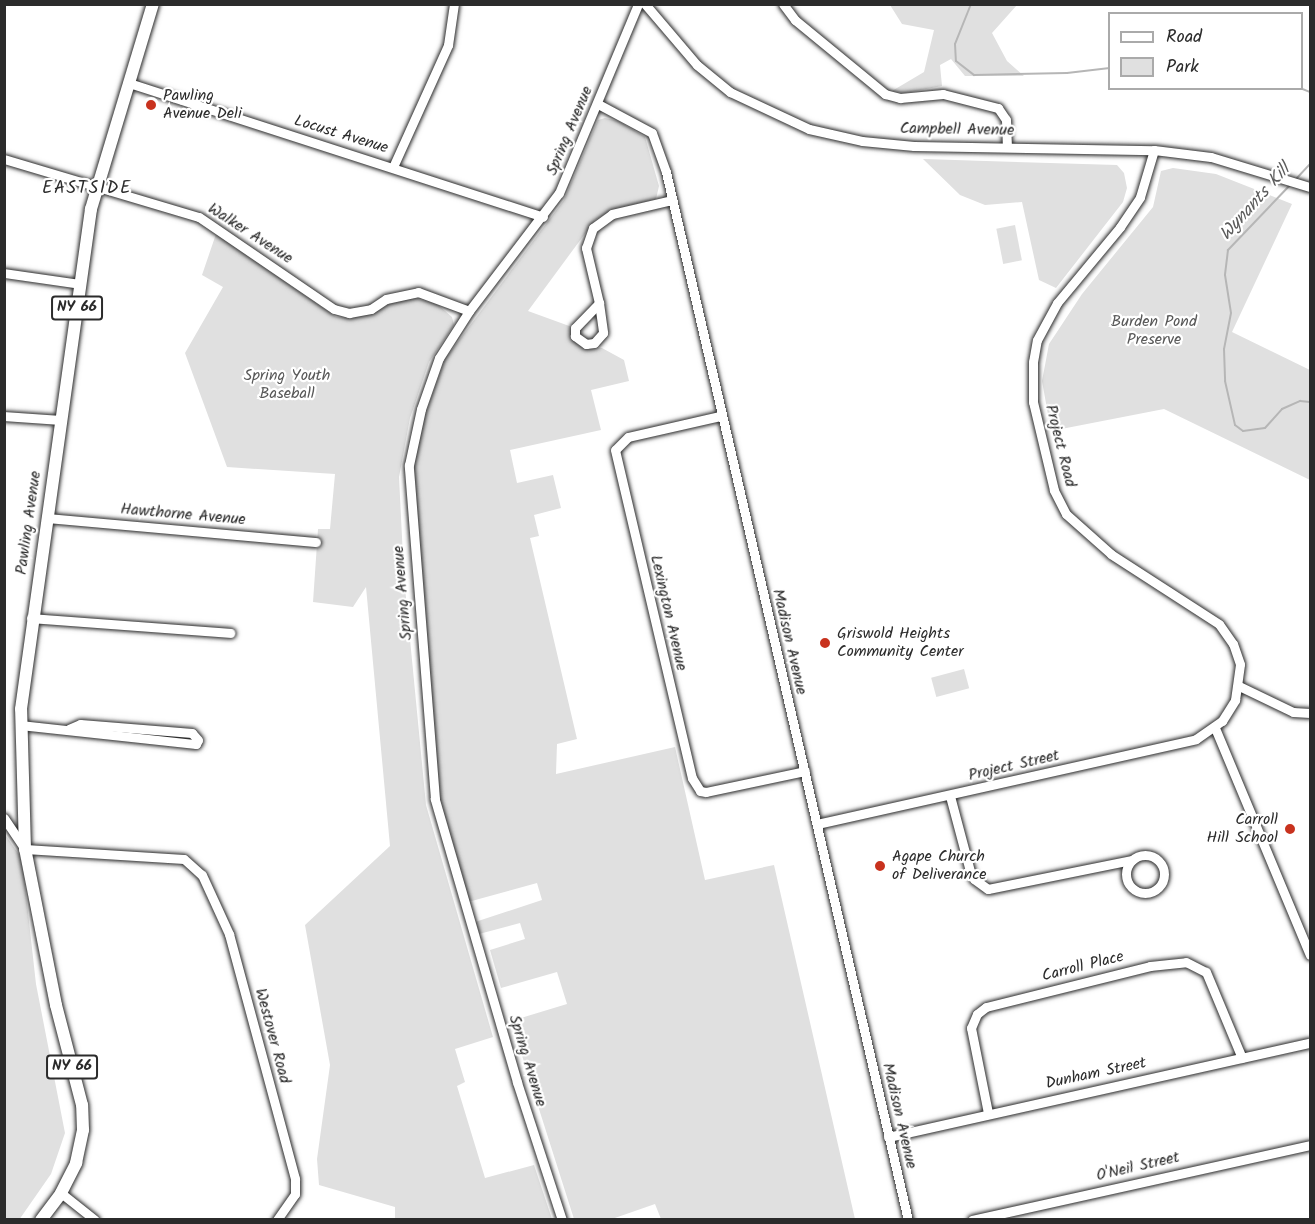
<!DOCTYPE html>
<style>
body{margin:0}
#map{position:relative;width:1315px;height:1224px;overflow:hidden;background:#fff;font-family:Kalam,sans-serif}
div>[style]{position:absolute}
.green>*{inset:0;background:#e0e0e0;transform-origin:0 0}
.stream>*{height:2px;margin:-1px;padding:0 1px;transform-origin:1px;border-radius:1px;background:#b6b6b6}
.roads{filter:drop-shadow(0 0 2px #2b2b2b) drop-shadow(0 0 2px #2b2b2b)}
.minor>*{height:9px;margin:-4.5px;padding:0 4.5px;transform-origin:4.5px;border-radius:4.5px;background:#fff}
.minor>.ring{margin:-4.5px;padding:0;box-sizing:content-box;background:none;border:9px solid #fff;border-radius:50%}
.major>*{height:12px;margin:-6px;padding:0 6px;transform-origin:6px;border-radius:6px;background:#fff}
.dots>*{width:16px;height:16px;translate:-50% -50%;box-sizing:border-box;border:3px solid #fff;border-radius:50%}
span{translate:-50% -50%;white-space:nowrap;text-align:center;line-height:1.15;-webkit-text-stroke:4.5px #fff;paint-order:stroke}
.shield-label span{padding:2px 4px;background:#fff;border:2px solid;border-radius:4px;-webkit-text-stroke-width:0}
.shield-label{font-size:15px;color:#2b2b2b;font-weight:700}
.poi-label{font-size:16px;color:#2b2b2b}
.left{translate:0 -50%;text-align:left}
.right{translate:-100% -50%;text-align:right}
.street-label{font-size:16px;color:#2b2b2b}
.park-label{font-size:16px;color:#585858}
.neighbourhood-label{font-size:18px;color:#2b2b2b;letter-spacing:1.5px}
.water-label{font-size:18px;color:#5c5c5c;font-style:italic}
.frame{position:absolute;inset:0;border:6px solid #2b2b2b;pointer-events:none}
.legend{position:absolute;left:1108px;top:12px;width:195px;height:78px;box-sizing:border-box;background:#fff;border:2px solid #aaa;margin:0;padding:8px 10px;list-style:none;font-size:18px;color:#2b2b2b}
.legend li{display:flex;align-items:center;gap:12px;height:30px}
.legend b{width:30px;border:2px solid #aaa}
</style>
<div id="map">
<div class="green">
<div style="clip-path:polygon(890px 5px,1017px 5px,992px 33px,1007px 61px,1024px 76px,965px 76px,951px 59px,940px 65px,942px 86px,905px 93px,892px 91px,924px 72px,934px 30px,902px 24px)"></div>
<div style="clip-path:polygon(605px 118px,618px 121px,645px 137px,659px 186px,656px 199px,612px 210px,595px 220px,528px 311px,572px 327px,578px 345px,602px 348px,624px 360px,629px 381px,591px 390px,601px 430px,510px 450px,517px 483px,553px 475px,561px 508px,534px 515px,539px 536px,530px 538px,577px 739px,557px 744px,556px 774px,675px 747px,705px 880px,774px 865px,855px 1219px,661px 1219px,655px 1204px,612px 1219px,574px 1219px,511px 1021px,567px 1004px,557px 972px,501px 988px,490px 950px,525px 939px,520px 923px,479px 934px,475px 922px,542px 900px,537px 883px,468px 902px,440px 801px,413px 471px,417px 438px,445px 359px,564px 200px,598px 120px)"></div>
<div style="clip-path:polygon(923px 159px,1117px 165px,1124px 173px,1127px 188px,1123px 202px,1056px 288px,1039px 280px,1022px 202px,985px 205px,960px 195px)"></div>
<div style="clip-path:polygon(1173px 168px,1216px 174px,1292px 204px,1232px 332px,1310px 370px,1310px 480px,1164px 409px,1051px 431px,1042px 381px,1049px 344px,1082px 294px,1153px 207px,1161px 171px)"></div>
<div style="left:1015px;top:225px;width:36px;height:19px;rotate:79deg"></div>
<div style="clip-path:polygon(216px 234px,336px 317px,353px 318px,376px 311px,406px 296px,437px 304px,452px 317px,454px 325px,429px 362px,410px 418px,399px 477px,404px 577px,426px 805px,493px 1037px,455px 1049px,465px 1082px,457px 1086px,485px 1178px,534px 1165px,552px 1219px,395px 1219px,395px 1207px,319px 1185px,317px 1159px,330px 1065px,305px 925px,390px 846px,366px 587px,353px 607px,313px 602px,318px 529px,330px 529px,335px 474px,227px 467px,185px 353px,223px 287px,202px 275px)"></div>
<div style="left:964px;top:669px;width:20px;height:34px;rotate:75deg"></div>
<div style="clip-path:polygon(4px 833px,22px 859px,36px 984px,65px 1133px,51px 1174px,19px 1220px,4px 1219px)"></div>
</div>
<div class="stream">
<div style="left:971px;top:4px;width:43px;rotate:111.8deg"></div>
<div style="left:955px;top:44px;width:17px;rotate:87deg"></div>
<div style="left:956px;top:61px;width:23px;rotate:38deg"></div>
<div style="left:974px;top:75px;width:93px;rotate:-1.2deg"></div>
<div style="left:1067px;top:73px;width:43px;rotate:-6.6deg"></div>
<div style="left:1300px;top:88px;width:11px;rotate:22deg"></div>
<div style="left:1296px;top:179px;width:21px;rotate:-47deg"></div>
<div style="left:1292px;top:183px;width:93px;rotate:133.7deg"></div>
<div style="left:1228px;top:250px;width:25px;rotate:97deg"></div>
<div style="left:1225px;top:275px;width:38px;rotate:81deg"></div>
<div style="left:1231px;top:313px;width:37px;rotate:101deg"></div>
<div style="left:1224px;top:349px;width:32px;rotate:88deg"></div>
<div style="left:1225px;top:381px;width:45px;rotate:77.2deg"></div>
<div style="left:1235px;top:425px;width:10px;rotate:37deg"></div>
<div style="left:1243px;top:431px;width:22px;rotate:-8deg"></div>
<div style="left:1265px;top:428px;width:25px;rotate:-48deg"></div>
<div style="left:1282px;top:409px;width:20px;rotate:-24deg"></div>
<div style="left:1300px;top:401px;width:10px;rotate:6deg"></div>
</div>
<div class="roads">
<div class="minor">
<div style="left:645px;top:4px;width:80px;rotate:49.6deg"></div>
<div style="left:697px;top:65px;width:43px;rotate:39.3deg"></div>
<div style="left:730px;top:92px;width:87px;rotate:25.1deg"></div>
<div style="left:809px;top:129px;width:54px;rotate:12.8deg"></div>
<div style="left:862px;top:141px;width:52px;rotate:5.5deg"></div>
<div style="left:914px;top:146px;width:240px;rotate:1deg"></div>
<div style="left:1154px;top:150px;width:57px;rotate:7deg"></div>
<div style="left:1211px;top:157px;width:103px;rotate:16.9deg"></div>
<div style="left:783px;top:4px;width:20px;rotate:53deg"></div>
<div style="left:795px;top:20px;width:117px;rotate:39.4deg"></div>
<div style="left:885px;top:94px;width:16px;rotate:15deg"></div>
<div style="left:900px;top:98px;width:43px;rotate:-5.3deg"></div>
<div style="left:943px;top:94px;width:57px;rotate:14.3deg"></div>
<div style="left:998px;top:108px;width:14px;rotate:56deg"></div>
<div style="left:1006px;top:120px;width:26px;rotate:88deg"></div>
<div style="left:129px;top:83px;width:435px;rotate:17.9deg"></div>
<div style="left:598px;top:104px;width:61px;rotate:28.2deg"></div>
<div style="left:652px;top:133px;width:41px;rotate:70.3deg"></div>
<div style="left:666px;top:172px;width:1076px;rotate:77deg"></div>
<div style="left:4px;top:159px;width:203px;rotate:16.6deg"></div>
<div style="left:199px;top:217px;width:163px;rotate:34.3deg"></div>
<div style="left:334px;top:309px;width:16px;rotate:15deg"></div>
<div style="left:349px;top:313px;width:22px;rotate:-10deg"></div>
<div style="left:371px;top:309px;width:18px;rotate:-34deg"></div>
<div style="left:386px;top:299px;width:33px;rotate:-12deg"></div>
<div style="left:418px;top:292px;width:54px;rotate:20.4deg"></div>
<div style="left:393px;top:167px;width:134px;rotate:-65.7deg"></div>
<div style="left:448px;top:45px;width:41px;rotate:-81.7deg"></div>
<div style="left:4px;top:273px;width:77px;rotate:8.2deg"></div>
<div style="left:599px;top:303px;width:57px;rotate:-103.3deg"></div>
<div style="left:586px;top:248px;width:21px;rotate:-71deg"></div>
<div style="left:593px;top:228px;width:24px;rotate:-36deg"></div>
<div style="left:612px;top:214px;width:62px;rotate:-13.1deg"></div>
<div style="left:599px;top:303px;width:30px;rotate:82deg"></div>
<div style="left:603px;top:333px;width:13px;rotate:132deg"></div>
<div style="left:594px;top:343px;width:8px;rotate:173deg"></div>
<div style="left:586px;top:344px;width:14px;rotate:-144deg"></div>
<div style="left:575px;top:336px;width:8px;rotate:-90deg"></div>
<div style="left:575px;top:328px;width:35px;rotate:-46deg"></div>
<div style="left:4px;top:416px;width:56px;rotate:4.1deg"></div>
<div style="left:720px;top:416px;width:94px;rotate:167.1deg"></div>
<div style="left:628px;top:437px;width:18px;rotate:135deg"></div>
<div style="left:615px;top:450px;width:337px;rotate:76.8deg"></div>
<div style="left:692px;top:778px;width:15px;rotate:58deg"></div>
<div style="left:700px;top:791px;width:6px;rotate:9deg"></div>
<div style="left:706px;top:792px;width:101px;rotate:-12deg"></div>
<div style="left:46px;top:518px;width:271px;rotate:5.1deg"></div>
<div style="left:31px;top:618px;width:200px;rotate:4.3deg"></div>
<div style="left:1239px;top:686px;width:60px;rotate:25.7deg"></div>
<div style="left:1293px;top:712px;width:17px;rotate:3deg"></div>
<div style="left:20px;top:725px;width:177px;rotate:6.2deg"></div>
<div style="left:196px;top:744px;width:4px;rotate:-63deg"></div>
<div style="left:198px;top:740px;width:9px;rotate:-131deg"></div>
<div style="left:192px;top:733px;width:112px;rotate:-175.4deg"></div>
<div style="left:80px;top:724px;width:12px;rotate:156deg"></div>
<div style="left:1215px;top:728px;width:246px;rotate:67.3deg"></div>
<div style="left:950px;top:796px;width:78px;rotate:75.1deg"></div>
<div style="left:970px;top:871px;width:9px;rotate:63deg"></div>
<div style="left:974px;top:879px;width:17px;rotate:36deg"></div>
<div style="left:988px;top:889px;width:147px;rotate:-11.4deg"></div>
<div style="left:4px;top:818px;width:37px;rotate:56deg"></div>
<div style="left:25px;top:849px;width:159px;rotate:3.6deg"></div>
<div style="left:184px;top:859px;width:24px;rotate:42deg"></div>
<div style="left:202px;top:875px;width:65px;rotate:65.4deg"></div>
<div style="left:229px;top:934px;width:254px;rotate:74.9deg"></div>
<div style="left:295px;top:1179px;width:15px;rotate:90deg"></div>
<div style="left:295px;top:1194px;width:32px;rotate:125deg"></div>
<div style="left:817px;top:824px;width:388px;rotate:-12.6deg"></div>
<div style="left:1196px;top:739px;width:32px;rotate:-35deg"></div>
<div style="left:1222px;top:721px;width:25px;rotate:-58deg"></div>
<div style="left:1235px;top:700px;width:36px;rotate:-82deg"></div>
<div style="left:1240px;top:664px;width:21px;rotate:-109deg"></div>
<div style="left:1233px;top:644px;width:24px;rotate:-125deg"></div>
<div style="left:1219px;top:624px;width:129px;rotate:-147.1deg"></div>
<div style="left:1111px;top:554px;width:60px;rotate:-138.4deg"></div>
<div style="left:1066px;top:514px;width:27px;rotate:-117deg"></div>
<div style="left:1054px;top:490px;width:90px;rotate:-103.4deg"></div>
<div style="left:1033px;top:402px;width:40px;rotate:-90deg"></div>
<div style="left:1033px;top:362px;width:22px;rotate:-80deg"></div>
<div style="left:1037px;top:340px;width:42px;rotate:-61.6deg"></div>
<div style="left:1057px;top:303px;width:99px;rotate:-50.3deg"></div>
<div style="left:1120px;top:227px;width:36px;rotate:-56deg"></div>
<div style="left:1140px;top:197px;width:49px;rotate:-73.4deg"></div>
<div class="ring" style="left:1126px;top:855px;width:29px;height:29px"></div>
<div style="left:988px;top:1113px;width:87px;rotate:-101.3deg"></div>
<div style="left:971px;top:1028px;width:15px;rotate:-67deg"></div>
<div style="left:977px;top:1014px;width:11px;rotate:-38deg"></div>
<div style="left:986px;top:1007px;width:169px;rotate:-14deg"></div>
<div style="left:1150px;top:966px;width:36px;rotate:-6deg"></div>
<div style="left:1186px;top:962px;width:22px;rotate:27deg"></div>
<div style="left:1206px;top:972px;width:93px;rotate:67.3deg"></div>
<div style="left:888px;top:1137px;width:432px;rotate:-12.6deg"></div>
<div style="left:61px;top:1193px;width:43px;rotate:38.5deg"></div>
<div style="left:562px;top:1220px;width:145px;rotate:-108.1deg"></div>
<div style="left:517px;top:1082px;width:295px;rotate:-106.2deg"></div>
<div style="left:435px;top:799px;width:335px;rotate:-94.5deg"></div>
<div style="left:409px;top:465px;width:57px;rotate:-77.9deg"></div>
<div style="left:421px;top:409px;width:54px;rotate:-70.6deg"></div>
<div style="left:439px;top:358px;width:56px;rotate:-57.4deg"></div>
<div style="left:469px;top:311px;width:148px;rotate:-52.7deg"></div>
<div style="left:559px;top:193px;width:205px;rotate:-67.3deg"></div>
<div style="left:972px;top:1220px;width:346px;rotate:-12.5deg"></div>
</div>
<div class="major">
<div style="left:41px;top:1220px;width:34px;rotate:-53deg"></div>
<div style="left:61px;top:1193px;width:34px;rotate:-63deg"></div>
<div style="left:76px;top:1163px;width:34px;rotate:-78deg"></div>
<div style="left:83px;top:1130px;width:25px;rotate:-92deg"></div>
<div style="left:82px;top:1105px;width:103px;rotate:-104.6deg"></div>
<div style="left:56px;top:1005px;width:159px;rotate:-101.2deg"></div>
<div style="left:25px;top:849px;width:140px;rotate:-91.6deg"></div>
<div style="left:21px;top:709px;width:505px;rotate:-82.03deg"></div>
<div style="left:91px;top:209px;width:214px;rotate:-73.2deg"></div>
</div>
</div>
<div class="dots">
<div style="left:151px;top:105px;background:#c8321e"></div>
<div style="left:825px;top:643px;background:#c8321e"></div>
<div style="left:1290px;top:829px;background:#c8321e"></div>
<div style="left:880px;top:866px;background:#c8321e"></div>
</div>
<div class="shield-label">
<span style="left:77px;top:308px">NY 66</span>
<span style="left:72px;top:1067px">NY 66</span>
</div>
<div class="poi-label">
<span class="left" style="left:163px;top:105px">Pawling<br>Avenue Deli</span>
<span class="left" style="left:837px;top:643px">Griswold Heights<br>Community Center</span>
<span class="right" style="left:1278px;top:829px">Carroll<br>Hill School</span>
<span class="left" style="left:892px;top:866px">Agape Church<br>of Deliverance</span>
</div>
<div class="street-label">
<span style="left:957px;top:130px;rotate:1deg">Campbell Avenue</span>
<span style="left:570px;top:131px;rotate:-67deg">Spring Avenue</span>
<span style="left:341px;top:135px;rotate:17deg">Locust Avenue</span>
<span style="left:250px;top:234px;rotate:33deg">Walker Avenue</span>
<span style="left:1060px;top:446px;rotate:76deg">Project Road</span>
<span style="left:183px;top:515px;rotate:5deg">Hawthorne Avenue</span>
<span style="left:29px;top:523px;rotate:-82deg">Pawling Avenue</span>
<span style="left:403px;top:593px;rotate:-95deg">Spring Avenue</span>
<span style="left:668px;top:613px;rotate:77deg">Lexington Avenue</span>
<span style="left:789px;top:642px;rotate:77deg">Madison Avenue</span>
<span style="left:1014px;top:766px;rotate:-13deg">Project Street</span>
<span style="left:1083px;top:967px;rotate:-14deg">Carroll Place</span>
<span style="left:272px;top:1036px;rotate:75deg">Westover Road</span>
<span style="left:527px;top:1061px;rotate:73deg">Spring Avenue</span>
<span style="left:1096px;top:1074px;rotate:-12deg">Dunham Street</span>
<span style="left:899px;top:1116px;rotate:77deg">Madison Avenue</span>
<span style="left:1138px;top:1167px;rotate:-13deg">O'Neil Street</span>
</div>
<div class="park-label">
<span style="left:1154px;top:331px">Burden Pond<br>Preserve</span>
<span style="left:287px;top:385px">Spring Youth<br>Baseball</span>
</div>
<div class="neighbourhood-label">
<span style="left:87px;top:189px">EASTSIDE</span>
</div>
<div class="water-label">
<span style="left:1256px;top:203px;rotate:-48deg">Wynants Kill</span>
</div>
<div class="frame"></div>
<ul class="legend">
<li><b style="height:8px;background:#fff"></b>Road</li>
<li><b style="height:16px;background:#e0e0e0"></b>Park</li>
</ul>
</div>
